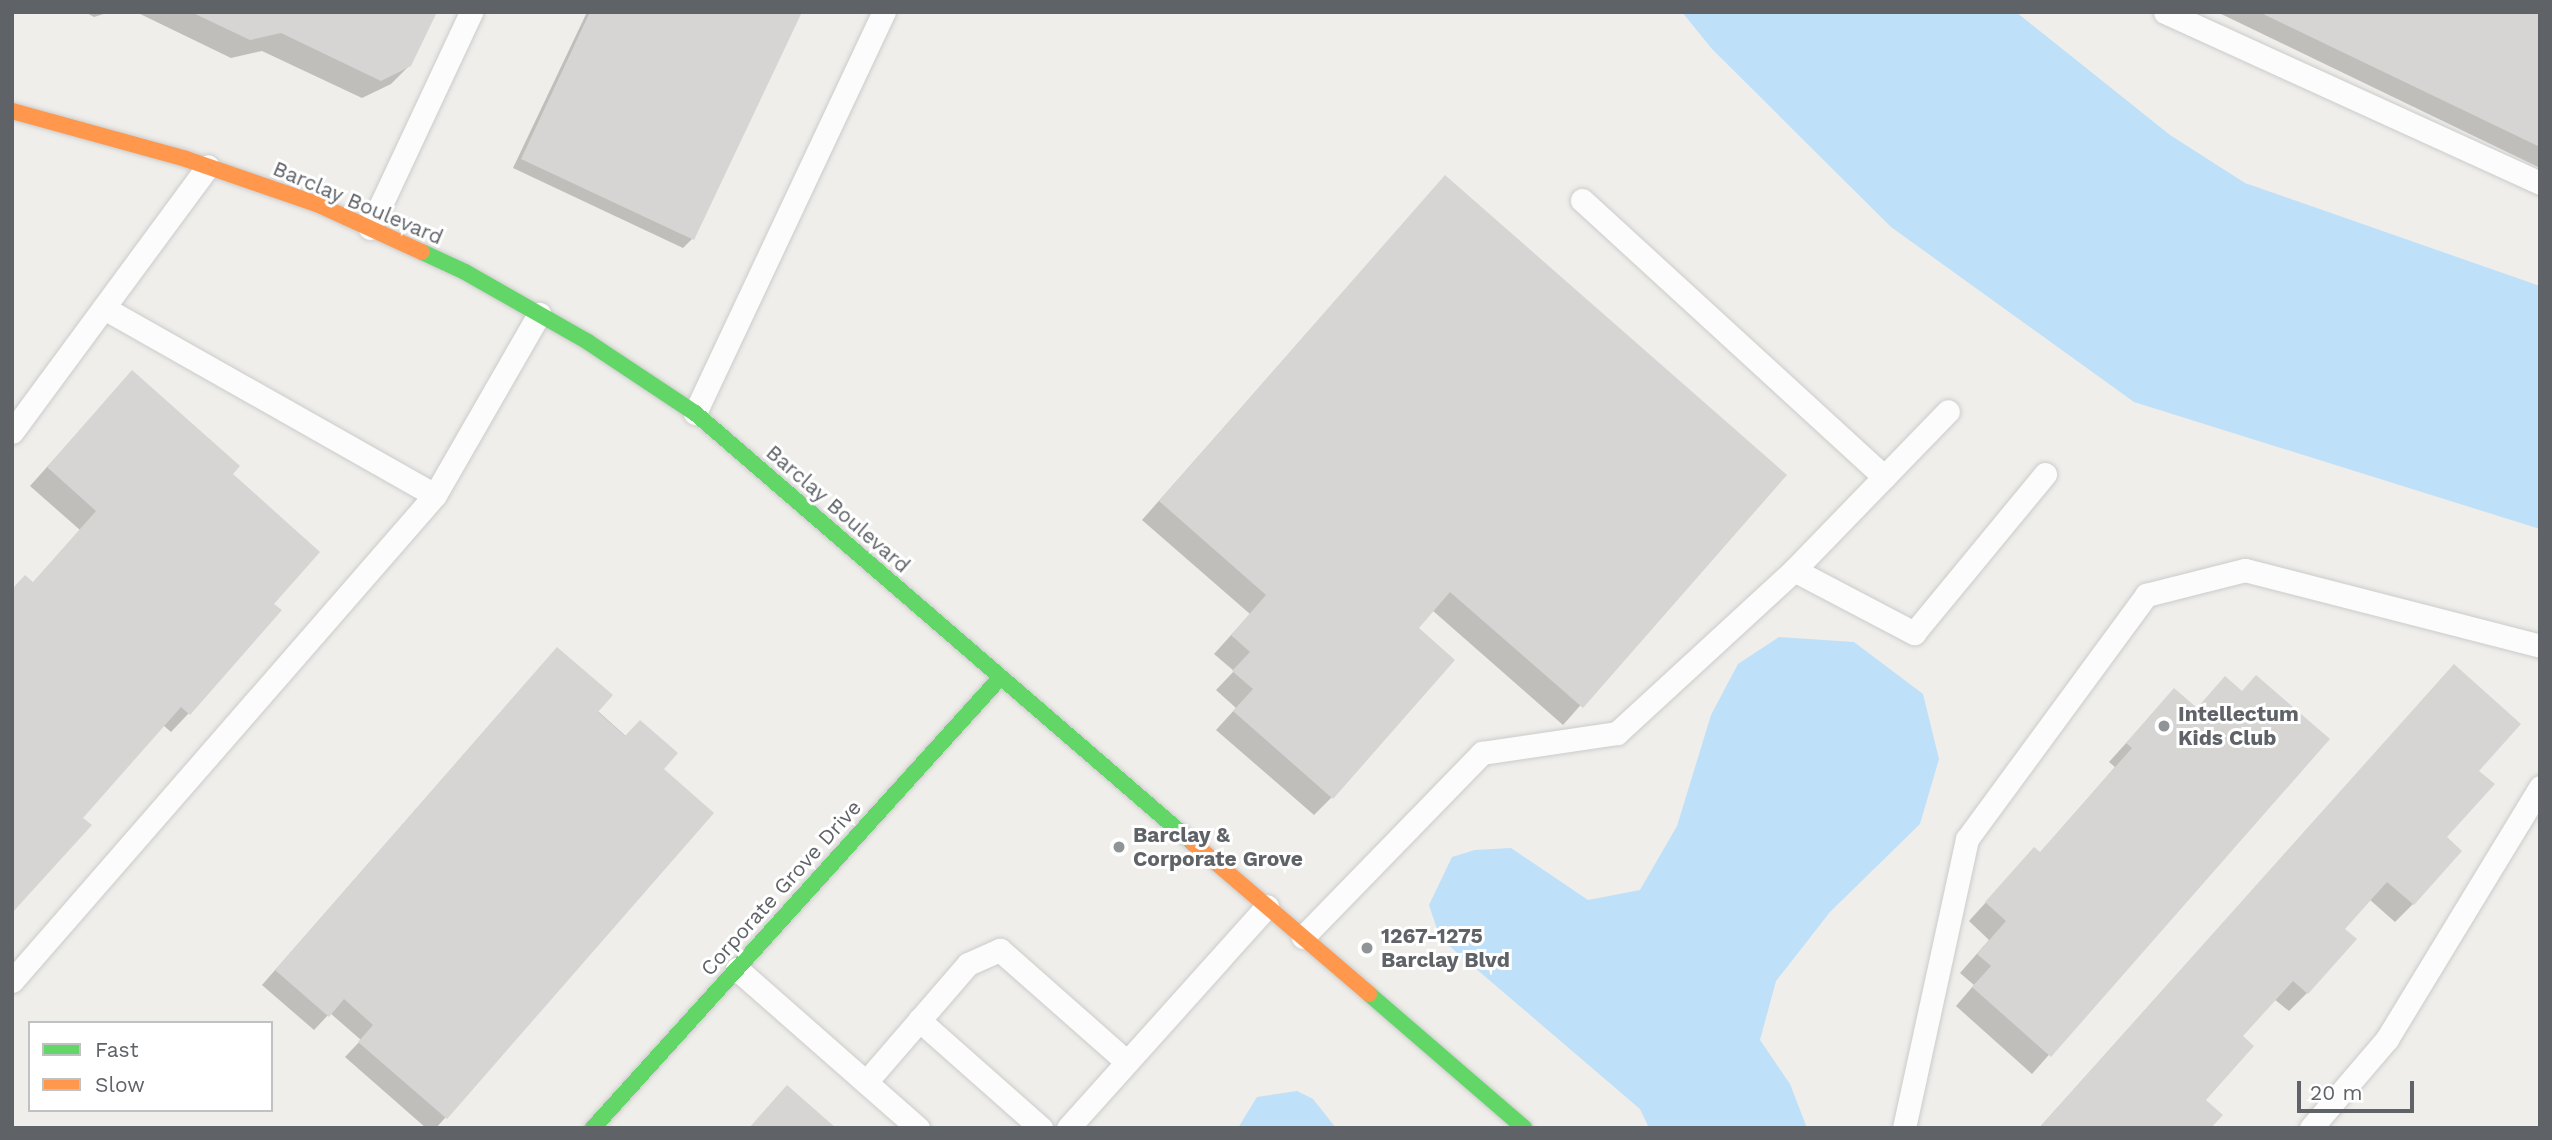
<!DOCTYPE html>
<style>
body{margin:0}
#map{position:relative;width:2552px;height:1140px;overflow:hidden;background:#efeeea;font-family:"Work Sans",sans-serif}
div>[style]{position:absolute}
.water>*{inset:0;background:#bfe0f9}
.shadow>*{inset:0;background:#0003}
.building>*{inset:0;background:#d6d5d3}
.roads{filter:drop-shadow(0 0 2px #cbcccc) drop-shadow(0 0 2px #cbcccc)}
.lane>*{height:23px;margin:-11.5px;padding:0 11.5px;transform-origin:11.5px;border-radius:11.5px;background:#fdfcfc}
.fast>*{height:16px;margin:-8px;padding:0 8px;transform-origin:8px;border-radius:8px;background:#63d668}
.slow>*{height:16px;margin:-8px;padding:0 8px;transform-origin:8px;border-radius:8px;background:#ff974d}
.dots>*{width:19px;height:19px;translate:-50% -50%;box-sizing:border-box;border:4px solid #fff;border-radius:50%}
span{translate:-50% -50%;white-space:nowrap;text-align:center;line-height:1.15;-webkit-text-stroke:6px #fff;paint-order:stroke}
.street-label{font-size:21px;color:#5f6368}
.poi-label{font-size:21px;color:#5f6368;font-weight:700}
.left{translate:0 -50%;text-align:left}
.frame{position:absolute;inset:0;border:14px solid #5f6368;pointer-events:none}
.legend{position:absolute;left:28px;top:1021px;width:245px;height:91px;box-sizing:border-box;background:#fff;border:2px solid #bfc1c3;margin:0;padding:9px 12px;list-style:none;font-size:21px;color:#5f6368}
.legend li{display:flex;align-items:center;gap:14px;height:35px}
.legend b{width:35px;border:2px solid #bfc1c3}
.scale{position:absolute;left:2297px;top:1081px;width:117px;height:32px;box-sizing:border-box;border:4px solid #5f6368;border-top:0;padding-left:9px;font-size:21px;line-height:24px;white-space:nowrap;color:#5f6368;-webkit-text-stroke:5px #fff;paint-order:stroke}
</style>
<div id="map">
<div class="water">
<div style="clip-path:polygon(1682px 12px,2016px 12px,2170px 135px,2245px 183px,2540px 286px,2540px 529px,2134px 402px,1891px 227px,1712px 49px)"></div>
<div style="clip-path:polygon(1779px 637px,1854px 642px,1923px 694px,1939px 759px,1920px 824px,1830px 912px,1776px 981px,1760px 1040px,1790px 1084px,1807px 1128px,1649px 1128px,1640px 1109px,1440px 938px,1429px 905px,1452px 857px,1475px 850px,1511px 848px,1588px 900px,1640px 890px,1677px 826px,1711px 715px,1738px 664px)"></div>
<div style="clip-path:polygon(1297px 1091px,1313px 1099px,1336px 1128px,1238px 1128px,1257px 1097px)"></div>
</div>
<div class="shadow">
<div style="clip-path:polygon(85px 12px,110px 12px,94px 17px)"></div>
<div style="clip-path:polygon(136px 12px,435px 12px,410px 65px,391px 84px,362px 98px,262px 51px,231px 58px)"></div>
<div style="clip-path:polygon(587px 12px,800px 12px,692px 239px,683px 248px,513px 168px)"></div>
<div style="clip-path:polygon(2217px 12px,2540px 12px,2540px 168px)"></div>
<div style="clip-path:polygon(1445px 177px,1784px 475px,1563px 725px,1432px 610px,1416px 628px,1332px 797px,1314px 815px,1216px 730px,1236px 708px,1216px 690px,1234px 671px,1214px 654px,1250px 614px,1142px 520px)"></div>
<div style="clip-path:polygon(132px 372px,230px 475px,272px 604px,188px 714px,171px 732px,163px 725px,80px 818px,32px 584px,80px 530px,30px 486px)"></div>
<div style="clip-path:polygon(544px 663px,712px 813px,445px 1118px,436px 1128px,426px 1128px,345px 1057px,361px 1040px,330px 1013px,314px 1030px,262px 985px)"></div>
<div style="clip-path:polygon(2454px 666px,2477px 771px,2445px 837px,2460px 851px,2413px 904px,2395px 922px,2369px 899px,2343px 929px,2354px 939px,2307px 993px,2289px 1011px,2274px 999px,2241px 1036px,2204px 1100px,2209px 1128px,2039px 1128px)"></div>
<div style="clip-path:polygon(2225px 679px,2240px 693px,2328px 739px,2032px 1074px,1956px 1006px,1974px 985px,1960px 973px,1989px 940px,1969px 921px,2034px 849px,2039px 854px,2115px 767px,2109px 762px,2174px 690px,2195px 710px)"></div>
</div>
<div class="building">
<div style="clip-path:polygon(191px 12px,437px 12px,411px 66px,381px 81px,281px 33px,250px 40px)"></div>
<div style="clip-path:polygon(590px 12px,802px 12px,694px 240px,521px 159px)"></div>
<div style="clip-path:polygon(2259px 12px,2540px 12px,2540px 147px)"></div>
<div style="clip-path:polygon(1445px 175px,1787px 475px,1583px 708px,1450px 592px,1419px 628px,1455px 660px,1333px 799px,1233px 711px,1253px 689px,1232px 671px,1250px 652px,1231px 635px,1266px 595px,1159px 501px)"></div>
<div style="clip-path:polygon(132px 370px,240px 466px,233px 474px,320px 552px,274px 604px,282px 610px,190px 715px,181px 707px,83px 818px,92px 825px,12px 913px,12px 589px,25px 575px,33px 582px,96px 511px,47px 467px)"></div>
<div style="clip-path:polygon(557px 647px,613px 695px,598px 712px,625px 736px,640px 720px,678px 753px,664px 769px,714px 813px,447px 1119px,358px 1042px,373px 1025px,344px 999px,329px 1017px,275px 970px)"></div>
<div style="clip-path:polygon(2454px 664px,2521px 724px,2479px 771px,2495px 784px,2447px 837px,2462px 851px,2414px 905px,2387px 882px,2345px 929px,2357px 939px,2308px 994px,2293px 981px,2243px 1036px,2254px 1046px,2206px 1100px,2223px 1115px,2211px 1128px,2039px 1128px)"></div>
<div style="clip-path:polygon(2256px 675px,2330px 739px,2051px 1057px,1972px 987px,1991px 966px,1977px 954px,2006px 921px,1985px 902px,2034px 847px,2040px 852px,2132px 748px,2126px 743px,2174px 688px,2197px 708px,2225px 676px,2242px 691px)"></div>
<div style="clip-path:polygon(787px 1085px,836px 1128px,749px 1128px)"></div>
</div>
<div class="roads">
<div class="lane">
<div style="left:2165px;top:12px;width:412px;rotate:24.5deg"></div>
<div style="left:1582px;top:200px;width:410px;rotate:42.5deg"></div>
<div style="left:370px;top:228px;width:238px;rotate:-64.9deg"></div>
<div style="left:104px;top:308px;width:380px;rotate:29.5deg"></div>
<div style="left:695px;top:413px;width:443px;rotate:-64.8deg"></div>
<div style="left:12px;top:432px;width:330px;rotate:-53.6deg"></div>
<div style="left:1794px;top:570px;width:136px;rotate:27.7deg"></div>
<div style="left:1914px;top:633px;width:206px;rotate:-50.5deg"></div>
<div style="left:1303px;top:937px;width:257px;rotate:-45.8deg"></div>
<div style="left:1482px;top:753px;width:136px;rotate:-8.4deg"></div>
<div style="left:1617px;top:733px;width:241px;rotate:-42.6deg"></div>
<div style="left:1794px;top:570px;width:221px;rotate:-45.9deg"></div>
<div style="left:737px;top:969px;width:241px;rotate:41.3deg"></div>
<div style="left:12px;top:981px;width:644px;rotate:-48.96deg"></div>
<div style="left:435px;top:495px;width:209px;rotate:-60.1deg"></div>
<div style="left:919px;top:1020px;width:163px;rotate:41.5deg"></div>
<div style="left:866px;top:1082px;width:156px;rotate:-49.2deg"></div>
<div style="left:968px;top:964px;width:35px;rotate:-24deg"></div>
<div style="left:1000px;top:950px;width:169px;rotate:41.4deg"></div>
<div style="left:1068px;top:1128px;width:298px;rotate:-48.1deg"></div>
<div style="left:1904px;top:1128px;width:296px;rotate:-77.7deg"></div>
<div style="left:1967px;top:839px;width:303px;rotate:-53.7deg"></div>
<div style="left:2146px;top:595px;width:102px;rotate:-14.2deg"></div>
<div style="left:2245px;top:570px;width:305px;rotate:14.4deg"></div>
<div style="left:2311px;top:1128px;width:117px;rotate:-49.5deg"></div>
<div style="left:2387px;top:1039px;width:295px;rotate:-58.7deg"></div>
</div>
<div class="fast">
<div style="left:422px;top:252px;width:47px;rotate:24.9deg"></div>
<div style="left:465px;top:272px;width:142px;rotate:29.6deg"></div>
<div style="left:588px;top:342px;width:128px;rotate:33.6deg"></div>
<div style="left:695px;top:413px;width:658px;rotate:40.81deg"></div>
<div style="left:1369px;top:994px;width:205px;rotate:40.8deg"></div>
<div style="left:593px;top:1128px;width:608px;rotate:-47.87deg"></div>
</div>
<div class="slow">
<div style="left:12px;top:111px;width:180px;rotate:15.4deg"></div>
<div style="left:186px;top:159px;width:139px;rotate:19deg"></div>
<div style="left:317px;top:204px;width:115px;rotate:24.6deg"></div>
<div style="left:1193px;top:843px;width:232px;rotate:40.6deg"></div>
</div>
</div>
<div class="dots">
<div style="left:2164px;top:726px;background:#919496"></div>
<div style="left:1119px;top:847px;background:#919496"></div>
<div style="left:1367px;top:948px;background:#919496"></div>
</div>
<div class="street-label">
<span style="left:358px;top:203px;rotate:23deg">Barclay Boulevard</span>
<span style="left:838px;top:509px;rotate:41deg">Barclay Boulevard</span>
<span style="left:781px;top:888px;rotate:-48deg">Corporate Grove Drive</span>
</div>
<div class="poi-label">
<span class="left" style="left:2178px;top:726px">Intellectum<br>Kids Club</span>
<span class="left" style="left:1133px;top:847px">Barclay &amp;<br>Corporate Grove</span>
<span class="left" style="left:1381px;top:948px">1267-1275<br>Barclay Blvd</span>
</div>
<div class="frame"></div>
<ul class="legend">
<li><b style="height:9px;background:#63d668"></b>Fast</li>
<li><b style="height:9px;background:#ff974d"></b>Slow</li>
</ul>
<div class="scale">20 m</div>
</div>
